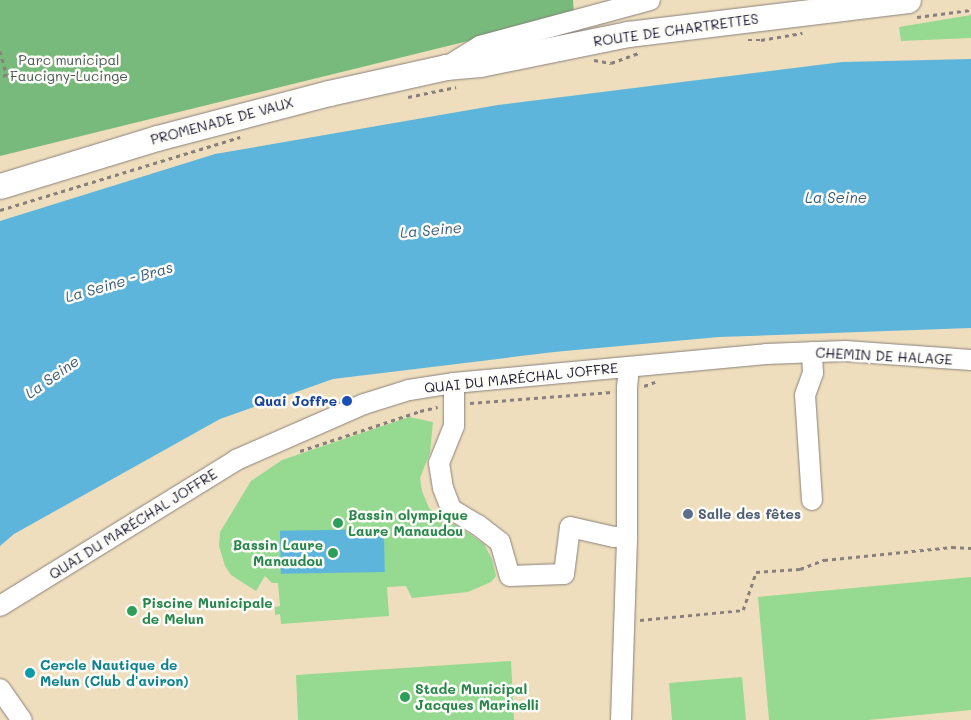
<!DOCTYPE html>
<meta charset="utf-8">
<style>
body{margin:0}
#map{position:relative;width:971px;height:720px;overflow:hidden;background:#efdebd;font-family:Mali,sans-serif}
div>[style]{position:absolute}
.green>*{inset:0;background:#96da92}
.forest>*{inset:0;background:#78ba7c}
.water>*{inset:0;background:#5eb5db;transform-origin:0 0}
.path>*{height:2.5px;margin-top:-1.25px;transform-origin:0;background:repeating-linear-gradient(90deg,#88807c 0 4px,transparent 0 8px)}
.roads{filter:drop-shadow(0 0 1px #88807c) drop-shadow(0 0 1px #88807c)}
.minor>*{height:20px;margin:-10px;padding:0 10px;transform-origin:10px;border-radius:10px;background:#fff}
.major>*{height:25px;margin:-12.5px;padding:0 12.5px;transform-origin:12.5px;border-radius:12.5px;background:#fff}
.dots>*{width:14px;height:14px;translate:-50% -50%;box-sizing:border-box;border:2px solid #fdfcf7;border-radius:50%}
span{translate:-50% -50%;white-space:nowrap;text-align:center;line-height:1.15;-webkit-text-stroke:5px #fdfcf7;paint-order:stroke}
.street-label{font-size:14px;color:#22223b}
.park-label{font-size:14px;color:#455955}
.transit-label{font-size:14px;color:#164399;font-weight:700}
.right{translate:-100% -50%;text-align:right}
.service-label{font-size:14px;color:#4e5e75;font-weight:700}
.left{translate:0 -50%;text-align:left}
.leisure-label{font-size:14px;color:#27864d;font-weight:700}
.culture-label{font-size:14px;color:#0d838f;font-weight:700}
.water-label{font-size:15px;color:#3a5d7b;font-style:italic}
</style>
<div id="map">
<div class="green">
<div style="clip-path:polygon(971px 15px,971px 38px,901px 41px,899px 27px)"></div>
<div style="clip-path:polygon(409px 417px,433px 422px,430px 453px,420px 478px,422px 491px,429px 508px,442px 519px,458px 526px,484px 544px,492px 559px,496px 576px,491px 582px,468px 592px,412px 598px,406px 586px,387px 587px,389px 616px,281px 624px,280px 614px,275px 615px,275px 607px,280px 606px,278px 583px,272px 583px,265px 576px,256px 591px,231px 575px,225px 566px,219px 546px,220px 532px,251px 481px,282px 460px)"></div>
<div style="clip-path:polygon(971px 577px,971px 710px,868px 720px,769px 720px,758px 597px)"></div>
<div style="clip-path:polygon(511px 661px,514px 720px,298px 720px,296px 675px)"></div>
<div style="clip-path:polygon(742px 677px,746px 720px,672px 720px,669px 683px)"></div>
</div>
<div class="forest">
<div style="clip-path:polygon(0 0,573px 0,574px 15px,0 156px)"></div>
</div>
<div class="water">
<div style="clip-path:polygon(971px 59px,971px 328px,719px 337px,554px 352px,333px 379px,220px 419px,14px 534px,0 546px,0 221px,215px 154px,498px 105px,842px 62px)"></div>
<div style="left:384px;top:529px;width:43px;height:104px;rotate:89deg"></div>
</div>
<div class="path">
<div style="left:917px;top:17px;width:54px;rotate:-7.4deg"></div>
<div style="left:748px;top:40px;width:13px"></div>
<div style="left:761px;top:40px;width:42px;rotate:-9.7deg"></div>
<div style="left:0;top:51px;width:25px;rotate:74deg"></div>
<div style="left:7px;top:75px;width:7px;rotate:164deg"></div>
<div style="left:594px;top:60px;width:17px;rotate:10deg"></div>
<div style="left:611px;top:63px;width:30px;rotate:-20deg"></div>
<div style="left:408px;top:97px;width:49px;rotate:-11.8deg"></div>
<div style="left:0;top:210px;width:251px;rotate:-16.9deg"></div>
<div style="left:644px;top:386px;width:12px;rotate:-20deg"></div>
<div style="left:470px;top:403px;width:142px;rotate:-4.4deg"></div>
<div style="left:300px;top:451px;width:126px;rotate:-18.4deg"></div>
<div style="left:420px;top:411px;width:18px;rotate:-13deg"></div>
<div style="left:640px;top:620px;width:103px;rotate:-5.5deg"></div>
<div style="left:743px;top:610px;width:40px;rotate:-71.1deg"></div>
<div style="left:756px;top:572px;width:44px;rotate:-3.9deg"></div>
<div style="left:800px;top:569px;width:26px;rotate:-21deg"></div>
<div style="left:824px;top:560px;width:129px;rotate:-5.8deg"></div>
<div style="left:952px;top:547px;width:19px;rotate:3deg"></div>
</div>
<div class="roads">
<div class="minor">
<div style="left:448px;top:66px;width:38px;rotate:-32deg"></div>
<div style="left:480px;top:46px;width:176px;rotate:-15.1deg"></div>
<div style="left:454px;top:383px;width:43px;rotate:90deg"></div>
<div style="left:454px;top:426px;width:40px;rotate:112deg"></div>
<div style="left:439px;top:463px;width:25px;rotate:81deg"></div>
<div style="left:443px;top:488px;width:22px;rotate:69deg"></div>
<div style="left:451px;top:509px;width:31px;rotate:31deg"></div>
<div style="left:478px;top:525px;width:28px;rotate:38deg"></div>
<div style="left:500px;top:542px;width:35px;rotate:74deg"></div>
<div style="left:510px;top:576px;width:54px;rotate:-2.1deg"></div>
<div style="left:564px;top:574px;width:47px;rotate:-82.7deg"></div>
<div style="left:570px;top:527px;width:45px;rotate:12.8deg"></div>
<div style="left:614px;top:537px;width:13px;rotate:-4deg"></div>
<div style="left:812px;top:500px;width:105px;rotate:-93.8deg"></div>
<div style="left:805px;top:395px;width:23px;rotate:-70deg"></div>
<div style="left:813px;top:373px;width:21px;rotate:-93deg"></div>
<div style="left:0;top:606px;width:278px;rotate:-31.7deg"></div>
<div style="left:236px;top:460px;width:140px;rotate:-23.6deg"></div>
<div style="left:364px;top:404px;width:47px;rotate:-17.3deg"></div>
<div style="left:409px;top:390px;width:46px;rotate:-8.8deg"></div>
<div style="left:454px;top:383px;width:313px;rotate:-5.3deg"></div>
<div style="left:766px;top:354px;width:79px;rotate:-2.2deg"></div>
<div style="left:845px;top:351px;width:126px;rotate:4.1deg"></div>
<div style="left:0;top:689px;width:38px;rotate:55deg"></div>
<div style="left:621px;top:720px;width:184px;rotate:-88.1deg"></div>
<div style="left:627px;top:536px;width:148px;rotate:-90deg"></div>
<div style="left:627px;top:388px;width:21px;rotate:-85deg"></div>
</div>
<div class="major">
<div style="left:0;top:186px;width:164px;rotate:-17deg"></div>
<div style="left:157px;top:138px;width:178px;rotate:-14.7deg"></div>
<div style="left:329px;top:93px;width:120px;rotate:-12.5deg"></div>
<div style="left:446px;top:67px;width:34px;rotate:-5deg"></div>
<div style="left:480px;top:64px;width:151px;rotate:-11.5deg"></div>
<div style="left:628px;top:34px;width:282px;rotate:-6.9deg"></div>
</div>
</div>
<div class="dots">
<div style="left:347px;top:401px;background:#1a4fb4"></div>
<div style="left:688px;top:514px;background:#5c6f8a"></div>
<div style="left:338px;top:523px;background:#2e9e5b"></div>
<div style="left:333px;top:553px;background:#2e9e5b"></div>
<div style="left:132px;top:611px;background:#2e9e5b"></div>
<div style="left:30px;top:673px;background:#0f9aa8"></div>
<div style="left:405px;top:697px;background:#2e9e5b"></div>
</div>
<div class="street-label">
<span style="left:676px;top:30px;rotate:-8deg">ROUTE DE CHARTRETTES</span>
<span style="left:222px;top:121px;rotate:-15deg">PROMENADE DE VAUX</span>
<span style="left:884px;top:356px;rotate:3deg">CHEMIN DE HALAGE</span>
<span style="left:521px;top:378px;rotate:-6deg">QUAI DU MARÉCHAL JOFFRE</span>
<span style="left:133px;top:524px;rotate:-32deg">QUAI DU MARÉCHAL JOFFRE</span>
</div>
<div class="park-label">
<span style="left:69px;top:68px">Parc municipal<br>Faucigny-Lucinge</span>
</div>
<div class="transit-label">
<span class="right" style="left:337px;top:401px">Quai Joffre</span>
</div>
<div class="service-label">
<span class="left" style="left:698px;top:514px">Salle des fêtes</span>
</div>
<div class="leisure-label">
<span class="left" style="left:348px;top:523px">Bassin olympique<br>Laure Manaudou</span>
<span class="right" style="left:323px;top:553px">Bassin Laure<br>Manaudou</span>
<span class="left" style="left:142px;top:611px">Piscine Municipale<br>de Melun</span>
<span class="left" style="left:415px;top:697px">Stade Municipal<br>Jacques Marinelli</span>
</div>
<div class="culture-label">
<span class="left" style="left:40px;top:673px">Cercle Nautique de<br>Melun (Club d'aviron)</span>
</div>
<div class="water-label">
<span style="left:836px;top:198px">La Seine</span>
<span style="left:431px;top:230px;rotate:-5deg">La Seine</span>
<span style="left:119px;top:282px;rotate:-16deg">La Seine - Bras</span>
<span style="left:52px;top:377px;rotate:-35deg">La Seine</span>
</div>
</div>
